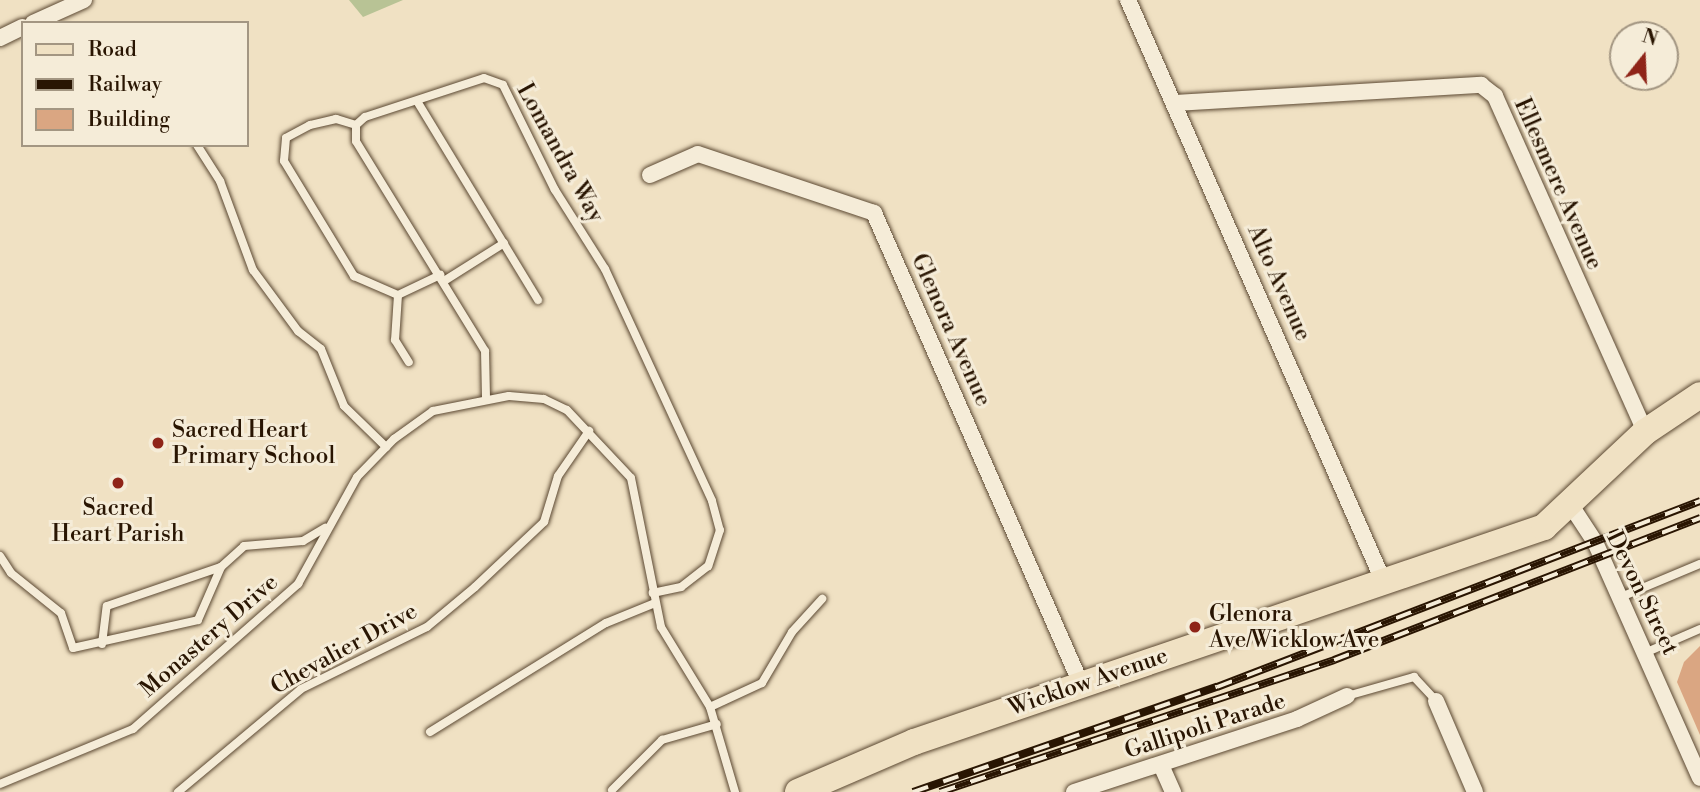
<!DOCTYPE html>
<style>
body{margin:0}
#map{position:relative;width:1700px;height:792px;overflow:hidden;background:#f0e1c3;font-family:"Libre Bodoni",serif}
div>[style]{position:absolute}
.green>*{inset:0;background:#b8c395}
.building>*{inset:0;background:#daa682}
.roads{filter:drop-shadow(0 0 2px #5b4832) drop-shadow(0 0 2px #5b4832)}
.service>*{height:8px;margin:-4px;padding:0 4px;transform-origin:4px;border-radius:4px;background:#f5ecd8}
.minor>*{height:16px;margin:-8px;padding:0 8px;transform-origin:8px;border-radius:8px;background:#f5ecd8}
.primary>*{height:26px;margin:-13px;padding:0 13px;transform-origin:13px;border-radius:13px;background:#f0e1c3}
.rail>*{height:8px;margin-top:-4px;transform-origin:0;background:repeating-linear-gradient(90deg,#f5ecd8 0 16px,#291502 0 32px);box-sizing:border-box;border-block:2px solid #291502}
.dots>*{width:19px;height:19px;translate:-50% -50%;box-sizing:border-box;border:4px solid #f5ecd8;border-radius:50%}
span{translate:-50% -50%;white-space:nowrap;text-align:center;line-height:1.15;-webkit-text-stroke:6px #f5ecd8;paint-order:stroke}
.street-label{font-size:23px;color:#291502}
.poi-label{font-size:23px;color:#291502}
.left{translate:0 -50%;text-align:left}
.legend{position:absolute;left:21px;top:21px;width:228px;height:126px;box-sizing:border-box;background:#f5ecd8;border:2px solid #a39682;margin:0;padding:9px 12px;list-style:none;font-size:21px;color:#291502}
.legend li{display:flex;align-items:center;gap:14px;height:35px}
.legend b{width:35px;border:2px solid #a39682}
.north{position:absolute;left:1609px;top:21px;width:70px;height:70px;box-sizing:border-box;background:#f5ecd8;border:2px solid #a39682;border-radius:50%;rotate:18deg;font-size:19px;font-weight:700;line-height:28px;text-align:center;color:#291502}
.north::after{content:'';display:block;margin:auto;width:24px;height:32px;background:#8f2418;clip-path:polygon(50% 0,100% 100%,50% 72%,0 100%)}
</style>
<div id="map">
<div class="green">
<div style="clip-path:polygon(349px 0,403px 0,363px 17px)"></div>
</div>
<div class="building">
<div style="clip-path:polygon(1700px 646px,1700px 735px,1677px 682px,1684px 662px)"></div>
</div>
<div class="roads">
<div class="service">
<div style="left:417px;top:101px;width:233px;rotate:58.7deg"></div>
<div style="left:356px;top:125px;width:21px;rotate:-163deg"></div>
<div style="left:336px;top:119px;width:27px;rotate:167deg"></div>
<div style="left:310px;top:125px;width:27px;rotate:152deg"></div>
<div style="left:286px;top:138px;width:23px;rotate:95deg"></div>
<div style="left:284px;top:161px;width:135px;rotate:58.7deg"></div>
<div style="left:354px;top:276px;width:48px;rotate:23.4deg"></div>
<div style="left:398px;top:295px;width:47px;rotate:-25.5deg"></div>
<div style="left:197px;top:145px;width:43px;rotate:57.4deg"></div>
<div style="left:220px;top:181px;width:95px;rotate:69.7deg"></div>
<div style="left:253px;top:270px;width:76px;rotate:53.6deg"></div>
<div style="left:298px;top:331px;width:29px;rotate:38deg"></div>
<div style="left:321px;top:349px;width:61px;rotate:68deg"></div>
<div style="left:344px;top:406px;width:59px;rotate:44.3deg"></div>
<div style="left:444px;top:281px;width:71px;rotate:-32.3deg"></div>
<div style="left:398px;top:295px;width:45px;rotate:93.8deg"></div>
<div style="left:395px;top:340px;width:26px;rotate:58deg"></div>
<div style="left:486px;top:398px;width:47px;rotate:-91.2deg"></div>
<div style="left:485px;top:351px;width:246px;rotate:-121.6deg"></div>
<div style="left:356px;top:141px;width:16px;rotate:-90deg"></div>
<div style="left:356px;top:125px;width:12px;rotate:-42deg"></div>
<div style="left:365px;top:117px;width:125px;rotate:-18.1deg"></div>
<div style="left:484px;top:78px;width:20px;rotate:20deg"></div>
<div style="left:503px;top:85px;width:117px;rotate:63.7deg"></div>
<div style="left:555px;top:190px;width:93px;rotate:57.7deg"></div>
<div style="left:605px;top:269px;width:255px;rotate:65.2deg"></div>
<div style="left:712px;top:501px;width:30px;rotate:75deg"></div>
<div style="left:720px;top:530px;width:38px;rotate:108deg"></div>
<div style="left:708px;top:566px;width:34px;rotate:142deg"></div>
<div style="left:681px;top:587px;width:29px;rotate:168deg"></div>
<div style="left:0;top:556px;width:20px;rotate:57deg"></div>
<div style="left:11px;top:573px;width:64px;rotate:38.7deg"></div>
<div style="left:61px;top:613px;width:37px;rotate:71deg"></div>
<div style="left:73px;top:648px;width:128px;rotate:-12.6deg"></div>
<div style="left:198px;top:620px;width:58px;rotate:-66.5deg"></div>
<div style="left:1621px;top:597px;width:86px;rotate:-22.7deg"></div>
<div style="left:102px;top:644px;width:38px;rotate:-83deg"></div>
<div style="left:107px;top:606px;width:120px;rotate:-18.9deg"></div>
<div style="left:221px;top:567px;width:31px;rotate:-42deg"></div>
<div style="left:244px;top:546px;width:59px;rotate:-4.8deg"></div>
<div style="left:303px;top:541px;width:26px;rotate:-31deg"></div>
<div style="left:1647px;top:652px;width:58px;rotate:-23.5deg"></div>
<div style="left:1347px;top:696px;width:70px;rotate:-15.8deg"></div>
<div style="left:1414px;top:677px;width:33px;rotate:47deg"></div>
<div style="left:710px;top:707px;width:57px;rotate:-24.8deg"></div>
<div style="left:762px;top:683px;width:59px;rotate:-59.5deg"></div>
<div style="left:792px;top:632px;width:45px;rotate:-47.7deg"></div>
<div style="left:430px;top:732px;width:207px;rotate:-31.8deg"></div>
<div style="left:606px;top:623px;width:53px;rotate:-22.2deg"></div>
<div style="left:0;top:784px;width:144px;rotate:-22.5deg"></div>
<div style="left:133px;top:729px;width:220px;rotate:-41.3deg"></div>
<div style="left:298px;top:584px;width:122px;rotate:-61.1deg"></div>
<div style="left:357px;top:477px;width:53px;rotate:-45.8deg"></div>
<div style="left:394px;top:439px;width:48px;rotate:-35.7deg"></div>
<div style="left:433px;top:411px;width:77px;rotate:-11.2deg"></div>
<div style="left:509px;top:396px;width:35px;rotate:5deg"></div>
<div style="left:544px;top:399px;width:25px;rotate:26deg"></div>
<div style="left:567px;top:410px;width:93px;rotate:46.7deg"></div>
<div style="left:631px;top:478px;width:152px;rotate:78.6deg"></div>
<div style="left:661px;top:627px;width:94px;rotate:58.5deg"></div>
<div style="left:710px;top:707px;width:89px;rotate:73.6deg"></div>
<div style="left:612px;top:790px;width:71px;rotate:-45deg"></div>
<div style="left:662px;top:740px;width:57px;rotate:-16.2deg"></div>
<div style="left:178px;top:792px;width:160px;rotate:-39.9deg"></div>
<div style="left:301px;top:689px;width:140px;rotate:-26.2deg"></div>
<div style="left:427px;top:627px;width:62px;rotate:-39.8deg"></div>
<div style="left:475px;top:587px;width:95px;rotate:-43.3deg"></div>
<div style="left:544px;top:522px;width:48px;rotate:-73.1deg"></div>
<div style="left:558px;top:476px;width:55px;rotate:-55.4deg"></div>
</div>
<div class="minor">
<div style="left:1128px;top:0;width:639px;rotate:66.28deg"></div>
<div style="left:33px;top:23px;width:56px;rotate:-24.3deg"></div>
<div style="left:0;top:38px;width:25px;rotate:-26deg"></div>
<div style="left:1175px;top:103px;width:307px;rotate:-3.4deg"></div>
<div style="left:1481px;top:85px;width:18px;rotate:38deg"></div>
<div style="left:1495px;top:96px;width:368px;rotate:65.9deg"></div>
<div style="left:650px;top:175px;width:52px;rotate:-23.6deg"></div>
<div style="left:698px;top:154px;width:186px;rotate:18.5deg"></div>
<div style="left:874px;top:213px;width:514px;rotate:66.27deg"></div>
<div style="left:1572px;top:507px;width:42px;rotate:56.7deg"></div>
<div style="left:1595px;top:542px;width:258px;rotate:66deg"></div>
<div style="left:1436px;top:701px;width:99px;rotate:66.8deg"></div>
<div style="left:1161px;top:765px;width:30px;rotate:66deg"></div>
<div style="left:1074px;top:792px;width:235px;rotate:-18.1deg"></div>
<div style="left:1297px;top:719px;width:55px;rotate:-24.7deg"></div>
</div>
<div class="primary">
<div style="left:798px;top:792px;width:126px;rotate:-23.3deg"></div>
<div style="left:914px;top:742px;width:666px;rotate:-18.84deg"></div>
<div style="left:1544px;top:527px;width:139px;rotate:-43.2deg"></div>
<div style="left:1645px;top:432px;width:66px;rotate:-33.9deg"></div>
</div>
</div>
<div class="rail">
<div style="left:913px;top:792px;width:322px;rotate:-19.1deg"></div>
<div style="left:1217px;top:687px;width:518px;rotate:-21.06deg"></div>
<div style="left:940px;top:792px;width:416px;rotate:-18.5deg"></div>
<div style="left:1334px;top:660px;width:393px;rotate:-21.2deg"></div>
</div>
<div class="dots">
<div style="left:158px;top:443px;background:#8f2418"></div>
<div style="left:118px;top:483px;background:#8f2418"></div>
<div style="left:1195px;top:627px;background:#8f2418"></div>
</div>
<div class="street-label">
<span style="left:560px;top:153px;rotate:61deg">Lomandra Way</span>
<span style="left:1558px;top:184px;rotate:66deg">Ellesmere Avenue</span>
<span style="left:1279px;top:283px;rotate:66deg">Alto Avenue</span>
<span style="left:951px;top:330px;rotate:66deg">Glenora Avenue</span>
<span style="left:1642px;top:593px;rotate:64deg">Devon Street</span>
<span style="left:209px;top:636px;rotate:-41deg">Monastery Drive</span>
<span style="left:344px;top:649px;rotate:-29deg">Chevalier Drive</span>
<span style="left:1088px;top:682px;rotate:-19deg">Wicklow Avenue</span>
<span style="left:1205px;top:726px;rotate:-18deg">Gallipoli Parade</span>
</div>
<div class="poi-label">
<span class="left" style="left:172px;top:443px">Sacred Heart<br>Primary School</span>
<span style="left:118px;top:521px">Sacred<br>Heart Parish</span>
<span class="left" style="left:1209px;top:627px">Glenora<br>Ave/Wicklow Ave</span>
</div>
<ul class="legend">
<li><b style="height:9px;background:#f0e1c3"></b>Road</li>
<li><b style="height:9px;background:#291502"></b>Railway</li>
<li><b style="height:19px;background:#daa682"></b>Building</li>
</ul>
<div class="north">N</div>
</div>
